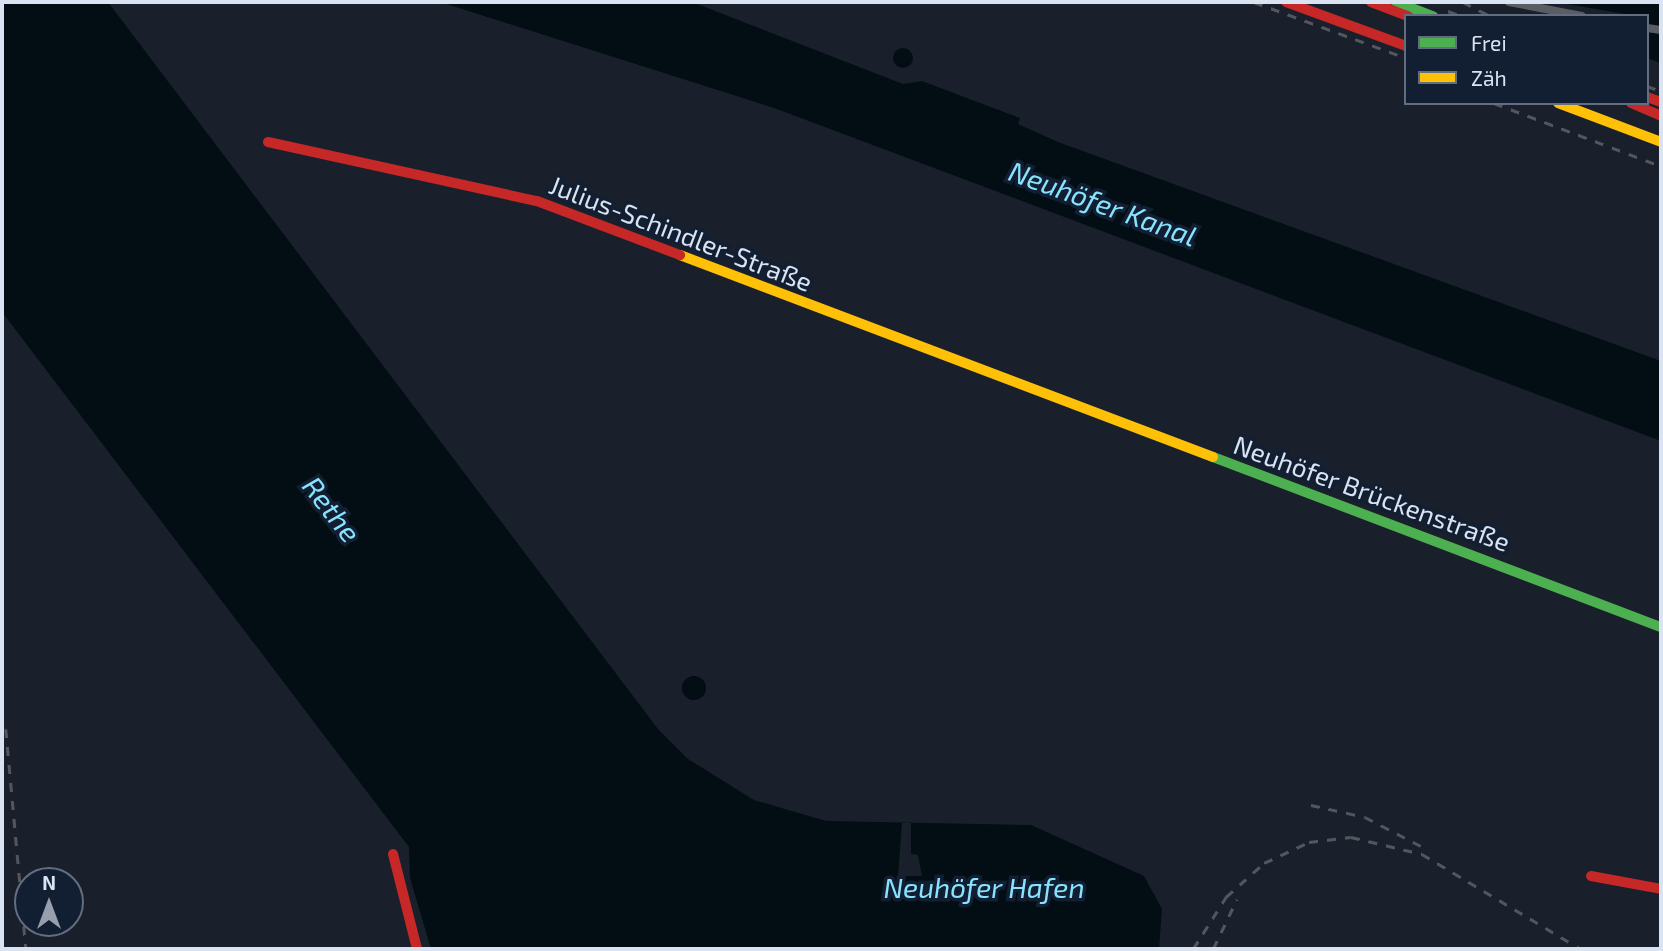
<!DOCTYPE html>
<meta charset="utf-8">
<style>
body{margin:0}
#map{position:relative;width:1663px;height:951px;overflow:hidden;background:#1a202b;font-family:"Exo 2",sans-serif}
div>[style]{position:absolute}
.water>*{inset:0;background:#020e13}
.round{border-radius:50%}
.pier>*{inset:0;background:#1a202b}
.street>*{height:8px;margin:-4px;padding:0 4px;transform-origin:4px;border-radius:4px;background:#5a5e62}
.fast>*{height:10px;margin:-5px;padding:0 5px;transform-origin:5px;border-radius:5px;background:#4caf50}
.slow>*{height:10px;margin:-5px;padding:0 5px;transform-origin:5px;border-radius:5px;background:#ffc107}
.jam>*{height:10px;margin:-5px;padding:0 5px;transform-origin:5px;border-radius:5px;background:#c62828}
.rail>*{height:2.5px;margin-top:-1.25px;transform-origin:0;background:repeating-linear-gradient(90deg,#52575e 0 9px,transparent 0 18px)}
span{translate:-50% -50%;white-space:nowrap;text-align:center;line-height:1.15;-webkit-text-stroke:7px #121f33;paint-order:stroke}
.street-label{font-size:26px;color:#dae3f1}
.water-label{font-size:28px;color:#88e4fe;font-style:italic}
.frame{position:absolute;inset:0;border:4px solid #dae3f1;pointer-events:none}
.legend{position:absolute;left:1404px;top:14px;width:245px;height:91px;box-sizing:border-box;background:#121f33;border:2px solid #626d7f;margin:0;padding:9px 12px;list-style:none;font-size:21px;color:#dae3f1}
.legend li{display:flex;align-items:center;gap:14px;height:35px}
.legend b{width:35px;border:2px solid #626d7f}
.north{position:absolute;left:14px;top:867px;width:70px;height:70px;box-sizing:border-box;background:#121f33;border:2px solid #626d7f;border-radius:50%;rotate:0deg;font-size:19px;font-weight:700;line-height:28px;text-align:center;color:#dae3f1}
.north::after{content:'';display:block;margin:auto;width:24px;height:32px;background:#979fac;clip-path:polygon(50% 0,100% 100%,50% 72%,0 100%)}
</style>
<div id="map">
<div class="water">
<div style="clip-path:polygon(2px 2px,108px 2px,658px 729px,688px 759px,754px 800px,826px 821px,1031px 825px,1144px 876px,1162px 909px,1159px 949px,431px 949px,410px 878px,409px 847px,2px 312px)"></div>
<div style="clip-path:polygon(440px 2px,692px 2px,903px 84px,922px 81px,1020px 118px,1018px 124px,1058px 142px,1661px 361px,1661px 441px,774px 108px)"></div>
<div style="clip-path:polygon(1538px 2px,1661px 2px,1661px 63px,1647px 58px,1647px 16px,1542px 16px)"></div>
<div class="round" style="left:893px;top:48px;width:20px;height:20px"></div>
<div class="round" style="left:682px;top:676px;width:24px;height:24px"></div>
</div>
<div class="pier">
<div style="clip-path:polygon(1535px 2px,1556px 2px,1636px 16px,1543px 16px,1536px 13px)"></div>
<div style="clip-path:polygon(902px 823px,911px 823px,911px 854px,918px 855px,922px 876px,898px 876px)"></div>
</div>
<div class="street">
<div style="left:1509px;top:2px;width:74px;rotate:10.9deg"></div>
<div style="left:1647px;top:28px;width:14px;rotate:8deg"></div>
</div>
<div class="fast">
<div style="left:1396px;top:2px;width:40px;rotate:21deg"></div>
<div style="left:1213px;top:457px;width:479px;rotate:20.8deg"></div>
</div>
<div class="slow">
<div style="left:1558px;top:103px;width:110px;rotate:20.7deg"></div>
<div style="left:680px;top:255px;width:570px;rotate:20.76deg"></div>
</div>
<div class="jam">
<div style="left:1286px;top:2px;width:128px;rotate:20.1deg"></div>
<div style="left:1371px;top:2px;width:40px;rotate:21deg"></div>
<div style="left:1647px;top:97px;width:15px;rotate:20deg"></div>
<div style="left:1631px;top:103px;width:33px;rotate:23deg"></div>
<div style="left:268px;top:142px;width:275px;rotate:12.4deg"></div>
<div style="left:537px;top:201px;width:153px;rotate:20.7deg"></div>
<div style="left:393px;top:854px;width:98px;rotate:75.8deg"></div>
<div style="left:1591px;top:876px;width:71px;rotate:10.5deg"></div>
</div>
<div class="rail">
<div style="left:1254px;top:2px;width:162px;rotate:20.2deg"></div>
<div style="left:1463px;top:2px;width:31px;rotate:27deg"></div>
<div style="left:1448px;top:11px;width:15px;rotate:20deg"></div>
<div style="left:1647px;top:86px;width:15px;rotate:20deg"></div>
<div style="left:1494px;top:103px;width:178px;rotate:20.7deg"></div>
<div style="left:6px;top:729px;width:221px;rotate:84.8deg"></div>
<div style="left:1311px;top:805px;width:55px;rotate:12.5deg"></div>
<div style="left:1365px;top:817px;width:63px;rotate:27.4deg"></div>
<div style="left:1193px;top:949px;width:62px;rotate:-57.6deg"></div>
<div style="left:1226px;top:897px;width:51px;rotate:-41.8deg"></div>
<div style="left:1264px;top:863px;width:50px;rotate:-25deg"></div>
<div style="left:1309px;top:842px;width:42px;rotate:-6.8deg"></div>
<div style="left:1351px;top:837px;width:73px;rotate:13.5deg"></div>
<div style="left:1422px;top:854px;width:185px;rotate:30.9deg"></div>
<div style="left:1213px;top:949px;width:55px;rotate:-64.4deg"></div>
</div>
<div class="street-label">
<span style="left:681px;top:233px;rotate:21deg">Julius-Schindler-Straße</span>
<span style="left:1372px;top:493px;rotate:20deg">Neuhöfer Brückenstraße</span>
</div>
<div class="water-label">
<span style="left:1103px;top:203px;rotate:20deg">Neuhöfer Kanal</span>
<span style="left:332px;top:509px;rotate:52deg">Rethe</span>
<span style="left:984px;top:887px">Neuhöfer Hafen</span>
</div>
<div class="frame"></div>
<ul class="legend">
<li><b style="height:9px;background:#4caf50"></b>Frei</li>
<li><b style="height:9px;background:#ffc107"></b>Zäh</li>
</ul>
<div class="north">N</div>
</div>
